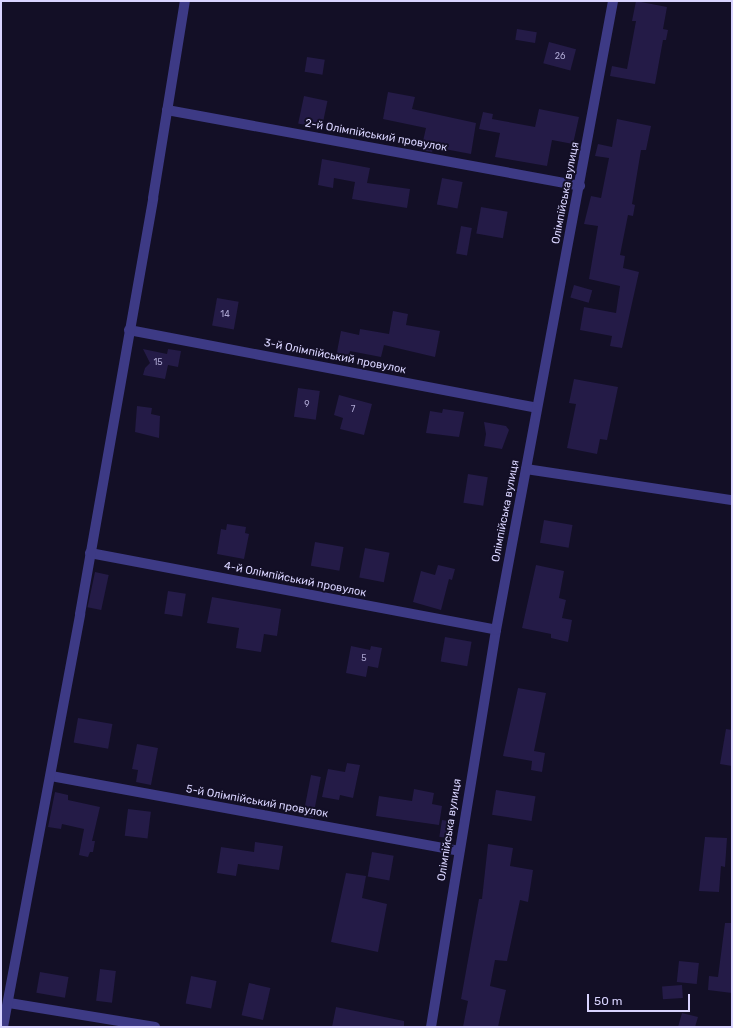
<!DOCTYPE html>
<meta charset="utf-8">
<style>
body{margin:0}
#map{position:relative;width:733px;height:1028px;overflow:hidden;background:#130f26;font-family:Rubik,sans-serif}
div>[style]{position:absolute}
.building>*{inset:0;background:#241b47;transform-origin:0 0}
.street>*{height:10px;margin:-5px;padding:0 5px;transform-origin:5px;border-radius:5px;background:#3d3a85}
span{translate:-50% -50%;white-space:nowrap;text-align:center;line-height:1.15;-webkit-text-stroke:4px #130f26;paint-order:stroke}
.number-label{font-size:9px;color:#aca6d1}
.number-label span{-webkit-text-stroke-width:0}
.street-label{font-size:11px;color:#d9d4ff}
.frame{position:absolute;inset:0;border:2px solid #d9d4ff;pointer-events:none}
.scale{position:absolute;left:587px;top:994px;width:103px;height:18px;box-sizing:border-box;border:2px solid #d9d4ff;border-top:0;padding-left:5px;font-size:12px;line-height:14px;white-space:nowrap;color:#d9d4ff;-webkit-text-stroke:3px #130f26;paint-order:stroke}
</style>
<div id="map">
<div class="building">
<div style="clip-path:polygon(636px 1px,667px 7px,663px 29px,668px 30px,666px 40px,663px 40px,655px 84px,610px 76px,612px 66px,627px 69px,636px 21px,632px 21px)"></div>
<div style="left:517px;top:29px;width:20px;height:11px;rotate:9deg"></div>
<div style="left:549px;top:42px;width:28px;height:22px;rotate:15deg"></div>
<div style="left:307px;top:57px;width:18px;height:15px;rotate:9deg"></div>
<div style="clip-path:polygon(388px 92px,415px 97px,412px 109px,476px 123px,471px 154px,434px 147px,432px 152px,421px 150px,426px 128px,383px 119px)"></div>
<div style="left:304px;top:96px;width:24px;height:28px;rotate:12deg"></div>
<div style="clip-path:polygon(539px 109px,579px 117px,573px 144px,552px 140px,547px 166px,495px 157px,500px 133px,479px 129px,483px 112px,493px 114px,492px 119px,535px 127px)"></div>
<div style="clip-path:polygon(617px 119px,651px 126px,646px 150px,641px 150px,632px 204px,635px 205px,633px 216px,628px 215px,620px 255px,625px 256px,623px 268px,639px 272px,622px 348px,610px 346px,612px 336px,580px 330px,584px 307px,616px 313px,620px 286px,589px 279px,598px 226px,584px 224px,591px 196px,601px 198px,609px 158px,595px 156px,598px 144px,612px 147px)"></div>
<div style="clip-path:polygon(322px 159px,370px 168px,367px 183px,410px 189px,407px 208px,352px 199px,355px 182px,334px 178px,333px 188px,318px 185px)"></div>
<div style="left:442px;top:178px;width:21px;height:27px;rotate:11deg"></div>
<div style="left:481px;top:207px;width:27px;height:27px;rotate:10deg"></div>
<div style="left:461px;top:226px;width:11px;height:28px;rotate:10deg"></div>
<div style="left:574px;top:285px;width:19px;height:13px;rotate:16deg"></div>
<div style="left:217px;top:298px;width:22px;height:28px;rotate:10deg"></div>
<div style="clip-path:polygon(393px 311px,408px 314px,406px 325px,440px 331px,435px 357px,384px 345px,381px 357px,350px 351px,349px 360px,336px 357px,341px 331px,359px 335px,360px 329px,389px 334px)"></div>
<div style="clip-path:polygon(143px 349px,167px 354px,168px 349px,181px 351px,178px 367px,168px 365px,165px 379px,143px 375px,145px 368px,150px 363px)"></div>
<div style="clip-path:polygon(574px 379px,618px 387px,607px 440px,600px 439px,597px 454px,567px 448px,576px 404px,569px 403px)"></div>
<div style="left:298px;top:388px;width:22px;height:29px;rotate:8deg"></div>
<div style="clip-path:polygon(339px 395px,372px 404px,364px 435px,340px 429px,343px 418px,334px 415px)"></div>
<div style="clip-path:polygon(137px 406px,152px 408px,151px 414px,160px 416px,159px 438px,135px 432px)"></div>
<div style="clip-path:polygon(443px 409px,464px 412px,459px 437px,426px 433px,430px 411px,442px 413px)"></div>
<div style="clip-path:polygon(484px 422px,506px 426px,509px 430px,502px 449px,484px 446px,486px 434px)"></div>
<div style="left:468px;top:474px;width:20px;height:29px;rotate:9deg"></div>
<div style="left:544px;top:520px;width:29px;height:23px;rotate:10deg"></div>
<div style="clip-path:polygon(227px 524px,246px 527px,245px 533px,249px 534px,244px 559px,217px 554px,221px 529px,226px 530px)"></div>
<div style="left:315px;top:542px;width:29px;height:24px;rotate:10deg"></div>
<div style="left:365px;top:548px;width:25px;height:30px;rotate:11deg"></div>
<div style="clip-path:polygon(438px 565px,455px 569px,452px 580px,449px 579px,441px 610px,413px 602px,421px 571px,435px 575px)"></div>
<div style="clip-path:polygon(536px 565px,564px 571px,559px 598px,566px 600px,562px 618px,572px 620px,568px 642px,551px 638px,551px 634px,522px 628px)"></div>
<div style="left:95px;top:572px;width:14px;height:36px;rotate:12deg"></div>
<div style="left:168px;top:591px;width:18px;height:23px;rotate:9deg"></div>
<div style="clip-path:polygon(212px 597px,281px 609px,277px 636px,264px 634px,261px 652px,236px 648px,239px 628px,207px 623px)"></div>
<div style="left:445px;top:637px;width:27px;height:25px;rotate:10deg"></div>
<div style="clip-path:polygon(351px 646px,370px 650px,371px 646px,382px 648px,378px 668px,368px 666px,366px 677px,346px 673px)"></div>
<div style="clip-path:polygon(518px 688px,546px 693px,534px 751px,545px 753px,542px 772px,531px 770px,532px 761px,503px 756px)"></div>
<div style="left:78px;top:718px;width:35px;height:25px;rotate:10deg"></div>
<div style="clip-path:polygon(726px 729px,732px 730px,732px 766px,720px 764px)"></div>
<div style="clip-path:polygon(137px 744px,158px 748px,151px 785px,136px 782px,138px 770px,132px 769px)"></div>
<div style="clip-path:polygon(347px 763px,360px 765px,353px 798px,340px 795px,339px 800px,322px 797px,328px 769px,345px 772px)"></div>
<div style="left:311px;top:775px;width:10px;height:41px;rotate:11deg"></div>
<div style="clip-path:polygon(414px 789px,434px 793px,432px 804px,442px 806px,439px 825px,376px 816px,379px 796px,412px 801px)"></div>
<div style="left:496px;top:790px;width:40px;height:25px;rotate:9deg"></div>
<div style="clip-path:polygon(55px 792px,68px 795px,68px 800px,100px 807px,92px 841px,95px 841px,93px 852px,90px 852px,88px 857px,79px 855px,84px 829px,62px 824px,61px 829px,48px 827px)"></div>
<div style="left:128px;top:809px;width:23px;height:27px;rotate:7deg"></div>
<div style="left:442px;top:820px;width:13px;height:17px;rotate:9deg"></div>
<div style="clip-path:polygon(705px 837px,727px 838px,725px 867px,721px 866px,719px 892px,699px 891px)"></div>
<div style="clip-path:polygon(255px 842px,283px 846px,279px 870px,238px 864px,236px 876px,217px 873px,221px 847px,254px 852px)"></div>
<div style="clip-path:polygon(488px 844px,513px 848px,510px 866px,533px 870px,528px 902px,520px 900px,507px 961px,495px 960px,490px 986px,506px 990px,498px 1027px,463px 1027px,468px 1001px,461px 999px,479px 899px,482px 899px)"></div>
<div style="left:372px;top:852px;width:22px;height:25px;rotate:10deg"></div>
<div style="clip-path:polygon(346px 873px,366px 876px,362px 898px,387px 904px,378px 952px,331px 942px)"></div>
<div style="clip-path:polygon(725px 923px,732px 923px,732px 993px,708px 990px,709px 976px,718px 977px)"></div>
<div style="left:679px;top:961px;width:20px;height:21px;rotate:6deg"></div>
<div style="left:100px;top:969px;width:16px;height:32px;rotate:7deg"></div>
<div style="left:40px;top:972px;width:29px;height:21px;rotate:10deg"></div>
<div style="left:191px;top:976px;width:26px;height:28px;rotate:11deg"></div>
<div style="left:249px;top:983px;width:22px;height:33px;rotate:13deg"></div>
<div style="left:682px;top:985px;width:13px;height:20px;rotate:86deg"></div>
<div style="clip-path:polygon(336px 1007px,404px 1021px,404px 1027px,332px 1027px)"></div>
<div style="clip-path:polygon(682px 1013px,698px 1017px,695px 1027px,678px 1027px)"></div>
</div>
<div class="street">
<div style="left:167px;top:110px;width:420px;rotate:10.4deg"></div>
<div style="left:129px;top:330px;width:415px;rotate:10.8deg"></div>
<div style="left:526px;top:469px;width:208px;rotate:8.6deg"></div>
<div style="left:90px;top:553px;width:413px;rotate:10.7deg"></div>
<div style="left:51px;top:776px;width:415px;rotate:10.4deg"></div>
<div style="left:9px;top:1003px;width:148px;rotate:9.3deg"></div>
<div style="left:3px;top:1027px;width:420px;rotate:-79.4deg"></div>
<div style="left:80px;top:614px;width:422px;rotate:-80deg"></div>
<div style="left:153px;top:198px;width:200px;rotate:-80.8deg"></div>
<div style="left:431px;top:1027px;width:402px;rotate:-80.7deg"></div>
<div style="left:496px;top:630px;width:640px;rotate:-79.46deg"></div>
</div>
<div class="number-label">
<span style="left:560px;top:56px">26</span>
<span style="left:225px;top:314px">14</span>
<span style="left:158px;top:362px">15</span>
<span style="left:307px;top:404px">9</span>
<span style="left:353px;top:409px">7</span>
<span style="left:364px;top:658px">5</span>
</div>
<div class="street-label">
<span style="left:376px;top:136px;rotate:10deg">2-й Олімпійський провулок</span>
<span style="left:566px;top:193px;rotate:-79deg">Олімпійська вулиця</span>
<span style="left:335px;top:357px;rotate:11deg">3-й Олімпійський провулок</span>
<span style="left:506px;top:511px;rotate:-79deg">Олімпійська вулиця</span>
<span style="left:295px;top:580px;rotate:11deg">4-й Олімпійський провулок</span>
<span style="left:257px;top:802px;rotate:10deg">5-й Олімпійський провулок</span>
<span style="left:450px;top:830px;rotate:-81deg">Олімпійська вулиця</span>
</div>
<div class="frame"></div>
<div class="scale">50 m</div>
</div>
